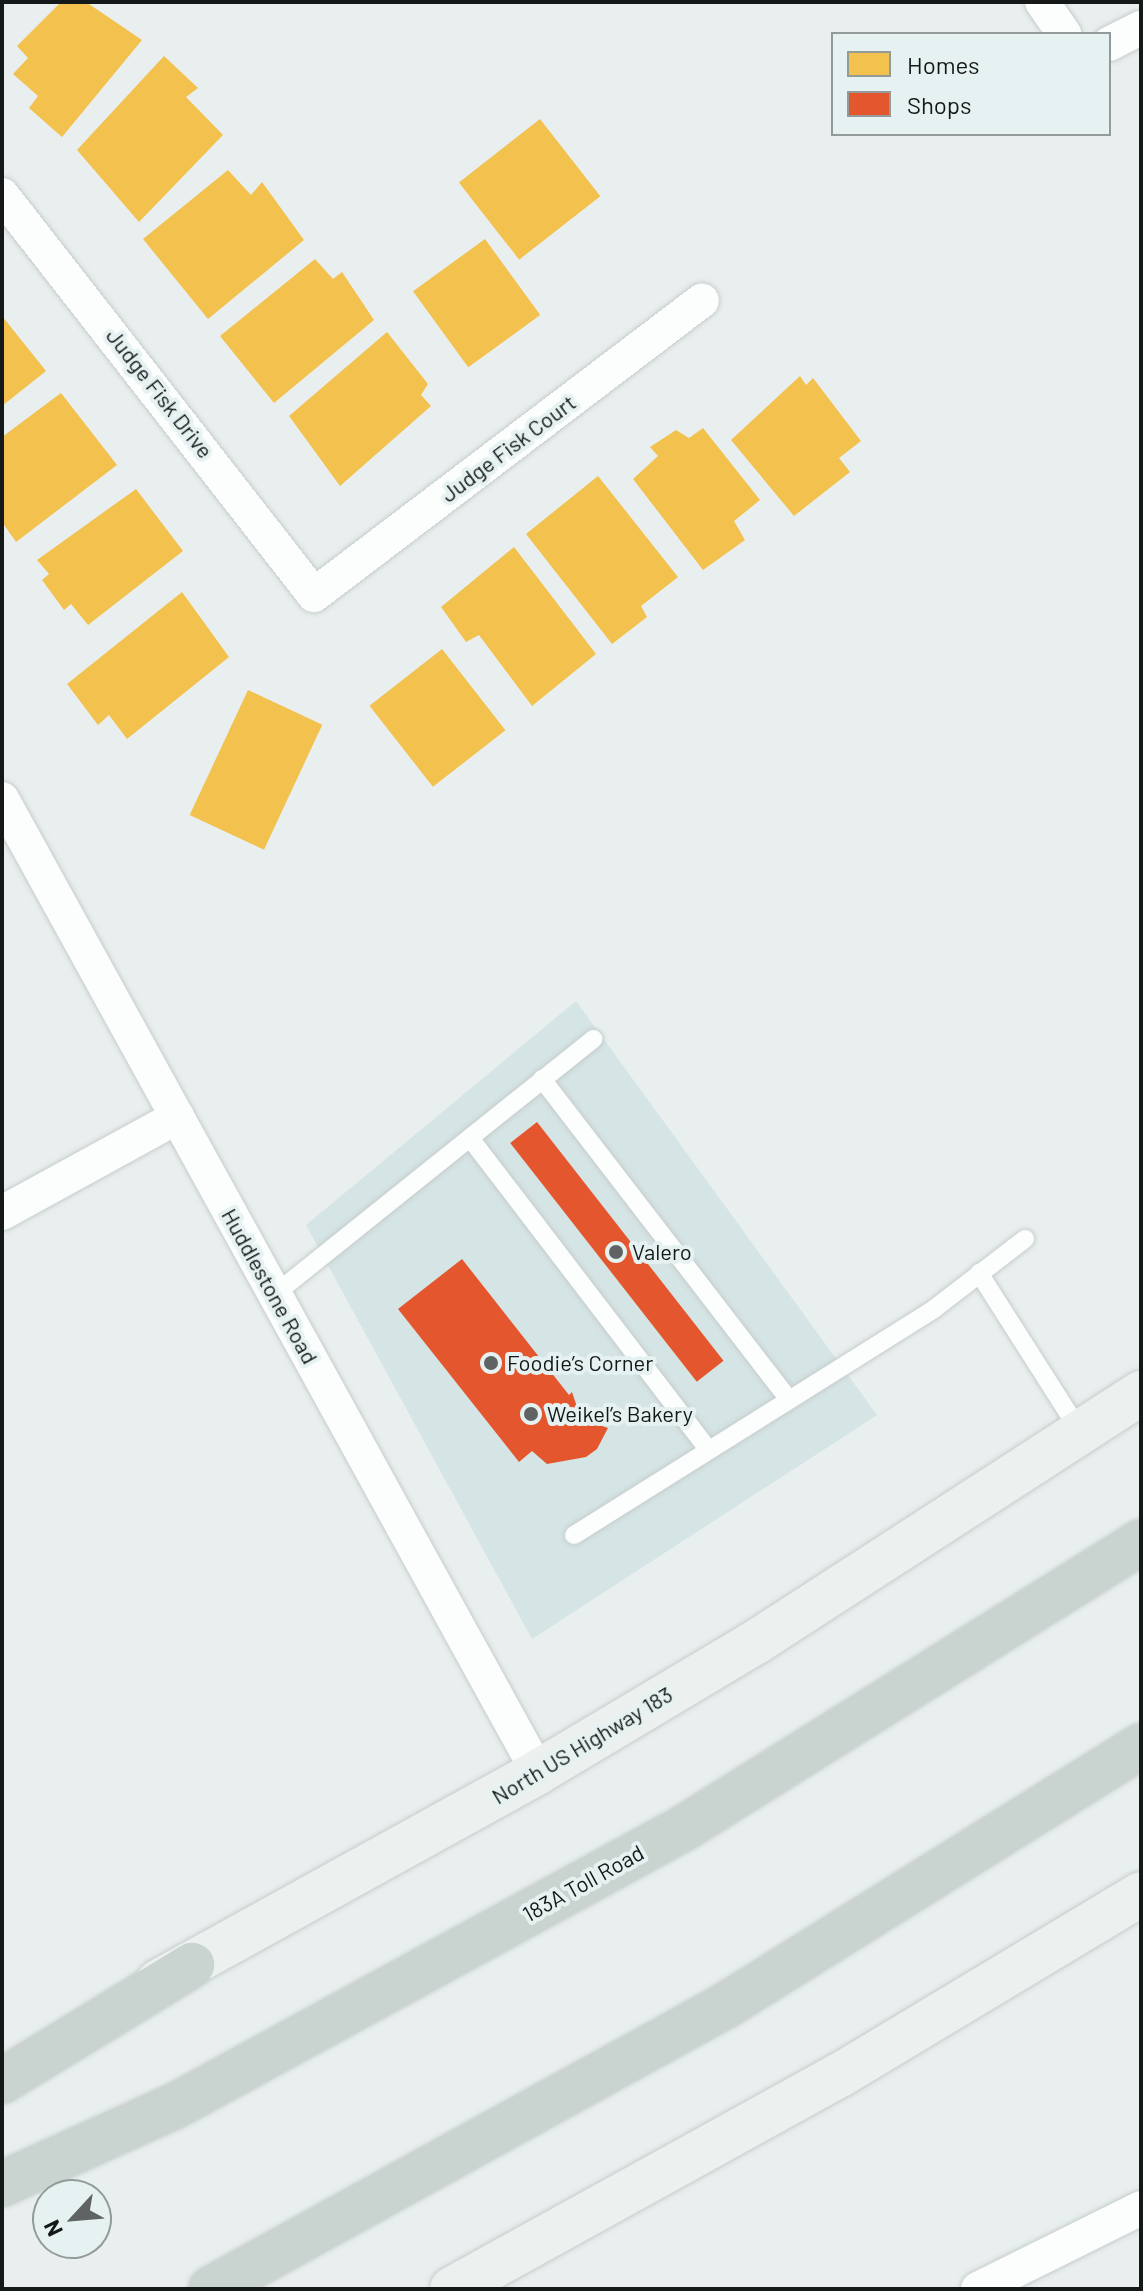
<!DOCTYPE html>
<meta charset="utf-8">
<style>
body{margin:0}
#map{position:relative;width:1143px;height:2291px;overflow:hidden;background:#e9efef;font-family:Barlow,sans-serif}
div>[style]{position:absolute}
.built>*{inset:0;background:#d5e4e4}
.homes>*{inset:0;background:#f2c14e;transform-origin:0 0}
.shops>*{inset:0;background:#e4572e;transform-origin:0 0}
.roads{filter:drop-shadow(0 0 2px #c7cccc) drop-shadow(0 0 2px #c7cccc)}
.service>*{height:18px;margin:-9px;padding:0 9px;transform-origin:9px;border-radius:9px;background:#fcfdfd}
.minor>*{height:34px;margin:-17px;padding:0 17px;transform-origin:17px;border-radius:17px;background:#fcfdfd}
.secondary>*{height:44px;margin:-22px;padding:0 22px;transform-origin:22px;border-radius:22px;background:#ecf1ef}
.motorway>*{height:44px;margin:-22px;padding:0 22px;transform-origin:22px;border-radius:22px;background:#c9d4d0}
.dots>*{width:22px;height:22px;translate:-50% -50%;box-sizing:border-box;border:4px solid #e6f2f1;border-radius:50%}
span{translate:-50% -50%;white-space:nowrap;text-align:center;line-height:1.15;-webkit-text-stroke:8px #e6f2f1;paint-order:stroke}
.street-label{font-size:22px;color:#141818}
.poi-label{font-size:22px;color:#141818}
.left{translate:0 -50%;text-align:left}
.frame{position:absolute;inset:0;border:4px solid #141818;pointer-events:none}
.legend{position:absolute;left:831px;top:32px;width:280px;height:104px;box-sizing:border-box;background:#e6f2f1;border:2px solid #929b9a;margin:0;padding:10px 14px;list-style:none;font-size:24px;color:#141818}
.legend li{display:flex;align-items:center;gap:16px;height:40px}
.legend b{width:40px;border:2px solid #929b9a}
.north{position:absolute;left:32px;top:2179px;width:80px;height:80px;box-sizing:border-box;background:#e6f2f1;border:2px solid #929b9a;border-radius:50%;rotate:244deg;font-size:22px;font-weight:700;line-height:32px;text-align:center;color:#141818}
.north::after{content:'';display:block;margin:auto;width:28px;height:36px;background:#5f6363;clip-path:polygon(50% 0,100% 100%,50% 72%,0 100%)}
</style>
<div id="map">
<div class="built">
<div style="clip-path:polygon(576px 1001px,877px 1415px,532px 1639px,306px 1225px)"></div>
</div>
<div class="homes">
<div style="clip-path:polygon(61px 2px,86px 2px,142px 40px,62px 137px,29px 108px,38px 96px,13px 74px,28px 58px,17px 46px)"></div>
<div style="clip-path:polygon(164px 56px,198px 88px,186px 97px,223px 135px,139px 222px,77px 150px)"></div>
<div style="left:540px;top:119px;width:98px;height:103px;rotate:52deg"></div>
<div style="clip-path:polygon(228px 170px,251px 195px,262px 182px,304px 240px,208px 319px,143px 239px)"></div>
<div style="left:485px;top:239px;width:94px;height:89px;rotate:54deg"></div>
<div style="clip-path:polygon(315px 259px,333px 279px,342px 272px,374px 320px,274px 403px,220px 336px)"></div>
<div style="clip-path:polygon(2px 316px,46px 371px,2px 406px)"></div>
<div style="clip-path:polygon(387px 332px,428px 384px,421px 395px,431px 406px,340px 486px,289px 416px)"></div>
<div style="clip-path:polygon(800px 376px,806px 385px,813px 378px,861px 441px,839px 458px,850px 472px,794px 516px,731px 440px)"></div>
<div style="clip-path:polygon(61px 393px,117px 465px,16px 542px,2px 522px,2px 437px)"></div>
<div style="clip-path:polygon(703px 428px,760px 500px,734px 521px,745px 540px,703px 570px,633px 479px,658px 456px,650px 447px,676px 430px,689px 438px)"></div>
<div style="clip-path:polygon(598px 476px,678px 577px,641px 606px,647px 617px,612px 644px,526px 534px)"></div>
<div style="clip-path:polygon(136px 489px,183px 551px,88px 625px,71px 604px,64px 610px,42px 580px,49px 574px,37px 560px)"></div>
<div style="clip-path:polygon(514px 547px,596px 654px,532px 706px,479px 635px,466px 642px,441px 607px)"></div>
<div style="clip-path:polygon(182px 592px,229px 657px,127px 739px,109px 715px,98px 725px,67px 684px)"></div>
<div style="left:442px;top:649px;width:103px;height:92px;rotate:52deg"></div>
<div style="left:248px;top:690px;width:82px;height:138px;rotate:25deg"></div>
</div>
<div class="shops">
<div style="left:537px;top:1122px;width:303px;height:34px;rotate:52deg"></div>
<div style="clip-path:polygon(462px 1259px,569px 1395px,572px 1392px,581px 1419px,608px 1428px,597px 1449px,586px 1457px,547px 1464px,532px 1451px,519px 1462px,398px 1309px)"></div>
</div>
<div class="roads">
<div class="service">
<div style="left:542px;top:1079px;width:403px;rotate:52.4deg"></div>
<div style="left:470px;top:1138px;width:390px;rotate:52.6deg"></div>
<div style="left:979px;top:1273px;width:190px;rotate:57.5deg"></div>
<div style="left:275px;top:1294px;width:408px;rotate:-38.7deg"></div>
<div style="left:574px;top:1535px;width:425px;rotate:-32.1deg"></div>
<div style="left:934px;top:1309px;width:115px;rotate:-37.6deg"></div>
</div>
<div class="minor">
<div style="left:1042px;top:2px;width:39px;rotate:55deg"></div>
<div style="left:1109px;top:44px;width:36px;rotate:-27deg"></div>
<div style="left:2px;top:195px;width:507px;rotate:52.05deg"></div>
<div style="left:314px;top:595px;width:487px;rotate:-37.2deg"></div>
<div style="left:2px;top:799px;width:1111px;rotate:61.15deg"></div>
<div style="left:2px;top:1213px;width:200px;rotate:-28.7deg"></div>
<div style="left:978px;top:2289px;width:182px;rotate:-26.4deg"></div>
</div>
<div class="secondary">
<div style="left:158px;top:1982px;width:434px;rotate:-28.9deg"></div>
<div style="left:538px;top:1772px;width:254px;rotate:-30.8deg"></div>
<div style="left:756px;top:1642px;width:459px;rotate:-32.9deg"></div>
<div style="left:452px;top:2289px;width:443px;rotate:-28.9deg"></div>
<div style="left:840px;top:2075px;width:351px;rotate:-31deg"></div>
</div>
<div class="motorway">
<div style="left:2px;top:2081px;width:223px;rotate:-31.4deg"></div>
<div style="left:2px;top:2184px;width:190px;rotate:-24.3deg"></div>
<div style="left:175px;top:2106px;width:580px;rotate:-28.64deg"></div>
<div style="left:684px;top:1828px;width:539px;rotate:-32.04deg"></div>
<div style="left:211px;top:2289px;width:587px;rotate:-28.84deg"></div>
<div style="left:725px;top:2006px;width:491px;rotate:-32deg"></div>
</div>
</div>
<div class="dots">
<div style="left:616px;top:1252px;background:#5f6363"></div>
<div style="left:491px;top:1363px;background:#5f6363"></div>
<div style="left:531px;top:1414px;background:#5f6363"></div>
</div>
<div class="street-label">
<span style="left:160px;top:393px;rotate:52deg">Judge Fisk Drive</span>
<span style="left:508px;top:448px;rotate:-37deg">Judge Fisk Court</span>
<span style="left:270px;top:1286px;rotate:61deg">Huddlestone Road</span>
<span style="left:582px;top:1745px;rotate:-31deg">North US Highway 183</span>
<span style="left:583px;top:1883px;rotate:-29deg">183A Toll Road</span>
</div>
<div class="poi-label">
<span class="left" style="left:632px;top:1252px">Valero</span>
<span class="left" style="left:507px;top:1363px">Foodie’s Corner</span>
<span class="left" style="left:547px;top:1414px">Weikel’s Bakery</span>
</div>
<div class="frame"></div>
<ul class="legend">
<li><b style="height:22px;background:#f2c14e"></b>Homes</li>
<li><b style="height:22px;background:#e4572e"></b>Shops</li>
</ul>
<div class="north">N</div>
</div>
